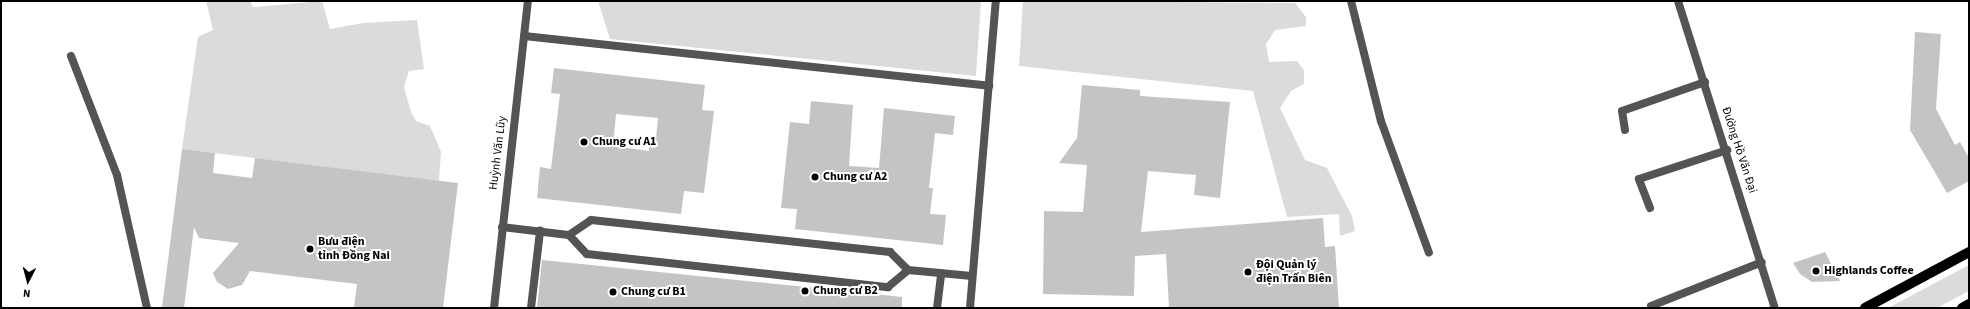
<!DOCTYPE html>
<meta charset="utf-8">
<style>
body{margin:0}
#map{position:relative;width:1970px;height:309px;overflow:hidden;background:#fff;font-family:"Source Sans 3",sans-serif}
div>[style]{position:absolute}
.green>*{inset:0;background:#dbdbdb}
.building>*{inset:0;background:#c4c4c4}
.service>*{height:8px;margin:-4px;padding:0 4px;transform-origin:4px;border-radius:4px;background:#545454}
.minor>*{height:8px;margin:-4px;padding:0 4px;transform-origin:4px;border-radius:4px;background:#545454}
.tertiary>*{height:8px;margin:-4px;padding:0 4px;transform-origin:4px;border-radius:4px;background:#545454}
.primary>*{height:10px;margin:-5px;padding:0 5px;transform-origin:5px;border-radius:5px;background:#000}
.dots>*{width:11px;height:11px;translate:-50% -50%;box-sizing:border-box;border:2px solid #fff;border-radius:50%}
span{translate:-50% -50%;white-space:nowrap;text-align:center;line-height:1.15;-webkit-text-stroke:4px #fff;paint-order:stroke}
.poi-label{font-size:12px;color:#000;font-weight:700}
.left{translate:0 -50%;text-align:left}
.street-label{font-size:12px;color:#000}
.frame{position:absolute;inset:0;border:2px solid #000;pointer-events:none}
.north{position:absolute;left:8px;top:261px;width:40px;height:40px;-webkit-text-stroke:3px #fff;paint-order:stroke;rotate:186deg;font-size:11px;font-weight:700;line-height:16px;text-align:center;color:#000}
.north::after{content:'';display:block;margin:auto;width:14px;height:18px;background:#000;clip-path:polygon(50% 0,100% 100%,50% 72%,0 100%)}
</style>
<div id="map">
<div class="green">
<div style="clip-path:polygon(206px 1px,250px 1px,253px 7px,322px 1px,330px 29px,363px 23px,417px 20px,424px 69px,409px 71px,404px 87px,411px 112px,416px 121px,430px 126px,441px 152px,439px 181px,182px 149px,198px 37px,213px 30px)"></div>
<div style="clip-path:polygon(598px 1px,981px 1px,976px 76px,610px 39px)"></div>
<div style="clip-path:polygon(1023px 1px,1295px 3px,1306px 17px,1306px 26px,1275px 30px,1266px 44px,1269px 62px,1297px 61px,1304px 70px,1304px 84px,1291px 91px,1280px 108px,1305px 160px,1327px 168px,1352px 216px,1355px 231px,1340px 236px,1339px 214px,1287px 217px,1253px 91px,1019px 66px)"></div>
<div style="clip-path:polygon(1969px 265px,1969px 291px,1937px 308px,1888px 308px)"></div>
</div>
<div class="building">
<div style="clip-path:polygon(1915px 32px,1941px 34px,1936px 109px,1955px 145px,1960px 142px,1969px 158px,1969px 181px,1947px 193px,1910px 130px)"></div>
<div style="clip-path:polygon(evenodd,554px 68px,705px 85px,702px 110px,714px 111px,704px 193px,684px 191px,681px 214px,537px 198px,540px 167px,551px 169px,560px 94px,551px 93px,554px 68px,616px 114px,658px 118px,655px 148px,649px 147px,649px 151px,613px 146px,616px 114px)"></div>
<div style="clip-path:polygon(1082px 85px,1140px 90px,1140px 96px,1230px 102px,1220px 198px,1194px 195px,1196px 175px,1148px 171px,1141px 232px,1323px 218px,1325px 247px,1335px 246px,1339px 308px,1169px 308px,1166px 254px,1135px 256px,1134px 296px,1043px 294px,1044px 211px,1083px 212px,1087px 165px,1059px 163px,1077px 138px)"></div>
<div style="clip-path:polygon(811px 101px,853px 105px,849px 166px,879px 168px,884px 108px,955px 116px,953px 135px,935px 133px,929px 188px,933px 188px,930px 214px,946px 215px,943px 245px,795px 229px,797px 209px,781px 208px,790px 122px,809px 124px)"></div>
<div style="clip-path:polygon(182px 149px,215px 153px,213px 173px,252px 178px,255px 158px,458px 183px,443px 308px,354px 308px,357px 284px,250px 271px,242px 285px,228px 289px,217px 282px,213px 273px,239px 243px,199px 238px,194px 227px,184px 308px,162px 308px)"></div>
<div style="clip-path:polygon(1825px 252px,1840px 281px,1812px 282px,1800px 274px,1793px 263px)"></div>
<div style="clip-path:polygon(542px 260px,902px 297px,902px 308px,537px 308px)"></div>
</div>
<div class="service">
<div style="left:524px;top:36px;width:468px;rotate:6.1deg"></div>
<div style="left:502px;top:227px;width:67px;rotate:6.8deg"></div>
<div style="left:569px;top:235px;width:26px;rotate:47deg"></div>
<div style="left:587px;top:254px;width:303px;rotate:6.3deg"></div>
<div style="left:888px;top:287px;width:26px;rotate:-40deg"></div>
<div style="left:569px;top:235px;width:27px;rotate:-34deg"></div>
<div style="left:591px;top:220px;width:301px;rotate:6.1deg"></div>
<div style="left:890px;top:252px;width:25px;rotate:45deg"></div>
<div style="left:908px;top:270px;width:64px;rotate:5.4deg"></div>
<div style="left:531px;top:308px;width:78px;rotate:-83.3deg"></div>
<div style="left:937px;top:308px;width:35px;rotate:-83deg"></div>
</div>
<div class="minor">
<div style="left:1351px;top:1px;width:124px;rotate:76deg"></div>
<div style="left:1381px;top:121px;width:140px;rotate:70deg"></div>
<div style="left:71px;top:56px;width:128px;rotate:68.9deg"></div>
<div style="left:117px;top:175px;width:136px;rotate:77.3deg"></div>
<div style="left:1625px;top:130px;width:19px;rotate:-99deg"></div>
<div style="left:1622px;top:111px;width:88px;rotate:-19.3deg"></div>
<div style="left:1650px;top:208px;width:31px;rotate:-111deg"></div>
<div style="left:1639px;top:179px;width:93px;rotate:-18.2deg"></div>
<div style="left:1651px;top:306px;width:119px;rotate:-21.6deg"></div>
<div style="left:970px;top:308px;width:308px;rotate:-85.2deg"></div>
</div>
<div class="tertiary">
<div style="left:1678px;top:1px;width:322px;rotate:72.5deg"></div>
<div style="left:494px;top:308px;width:309px;rotate:-83.7deg"></div>
</div>
<div class="primary">
<div style="left:1865px;top:308px;width:118px;rotate:-28.3deg"></div>
<div style="left:1962px;top:308px;width:8px;rotate:-30deg"></div>
</div>
<div class="dots">
<div style="left:584px;top:142px;background:#000"></div>
<div style="left:815px;top:177px;background:#000"></div>
<div style="left:310px;top:249px;background:#000"></div>
<div style="left:1816px;top:271px;background:#000"></div>
<div style="left:1248px;top:272px;background:#000"></div>
<div style="left:805px;top:291px;background:#000"></div>
<div style="left:613px;top:292px;background:#000"></div>
</div>
<div class="poi-label">
<span class="left" style="left:592px;top:142px">Chung cư A1</span>
<span class="left" style="left:823px;top:177px">Chung cư A2</span>
<span class="left" style="left:318px;top:249px">Bưu điện<br>tỉnh Đồng Nai</span>
<span class="left" style="left:1256px;top:272px">Đội Quản lý<br>điện Trấn Biên</span>
<span class="left" style="left:1824px;top:271px">Highlands Coffee</span>
<span class="left" style="left:813px;top:291px">Chung cư B2</span>
<span class="left" style="left:621px;top:292px">Chung cư B1</span>
</div>
<div class="street-label">
<span style="left:1739px;top:150px;rotate:72deg">Đường Hồ Văn Đại</span>
<span style="left:498px;top:153px;rotate:-83deg">Huỳnh Văn Lũy</span>
</div>
<div class="frame"></div>
<div class="north">N</div>
</div>
